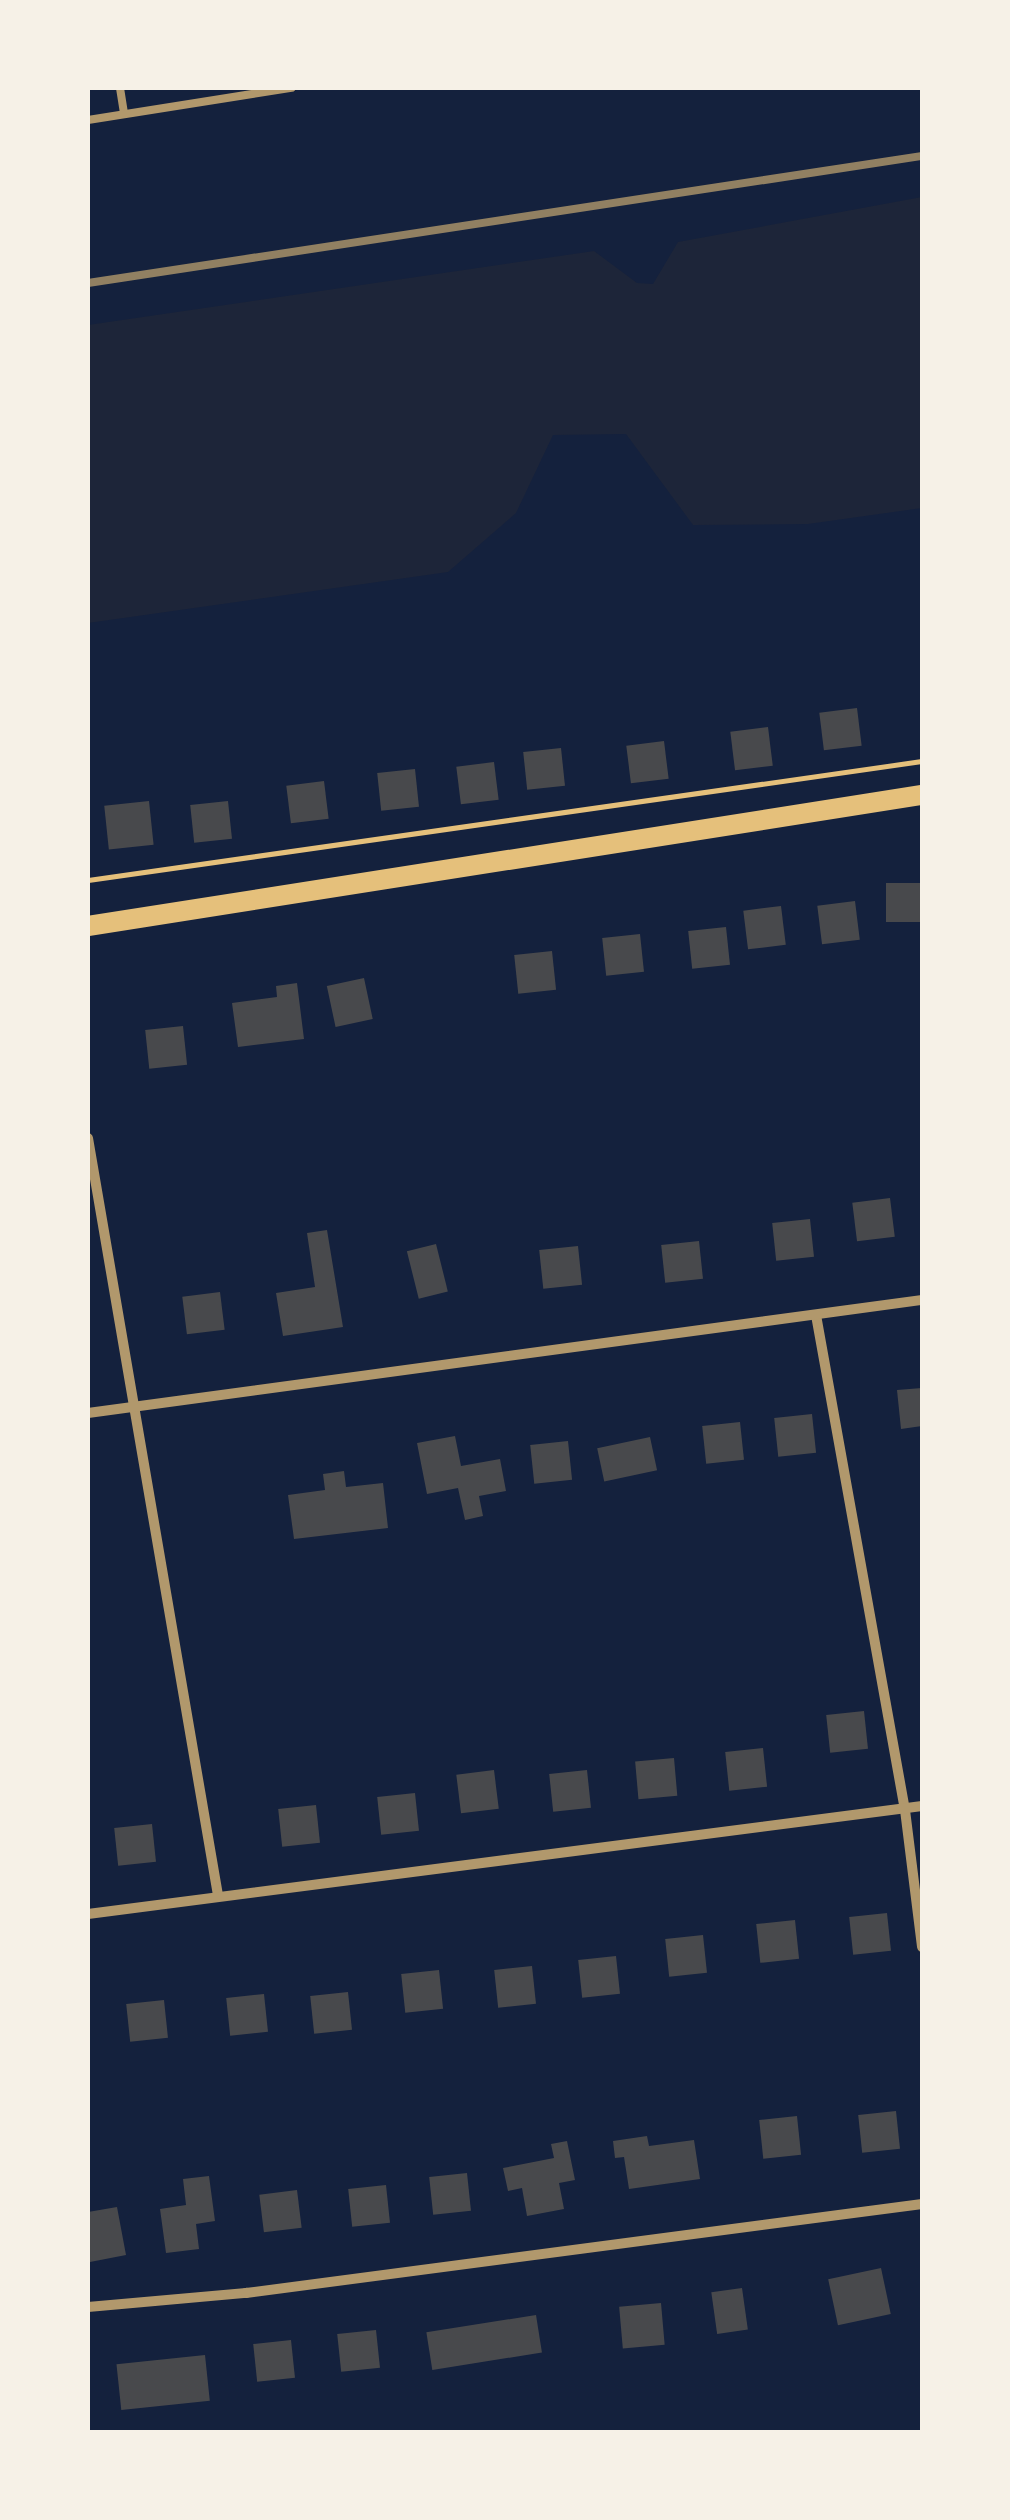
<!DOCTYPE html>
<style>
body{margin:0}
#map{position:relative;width:1010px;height:2520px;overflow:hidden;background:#14213d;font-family:"Source Sans 3",sans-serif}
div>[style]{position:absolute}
.green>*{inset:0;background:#1d2539}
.building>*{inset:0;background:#48494c;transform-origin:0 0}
.path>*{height:5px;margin:-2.5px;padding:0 2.5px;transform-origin:2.5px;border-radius:2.5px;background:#e5c07b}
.service>*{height:8px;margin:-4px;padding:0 4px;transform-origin:4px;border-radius:4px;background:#b1986c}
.minor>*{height:10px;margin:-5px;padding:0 5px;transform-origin:5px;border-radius:5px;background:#b1986c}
.secondary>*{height:20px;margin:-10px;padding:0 10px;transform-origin:10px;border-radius:10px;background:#e5c07b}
.rail>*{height:8px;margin:-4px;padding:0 4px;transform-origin:4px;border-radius:4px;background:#918062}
span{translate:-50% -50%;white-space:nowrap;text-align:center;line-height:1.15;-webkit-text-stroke:10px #f6f1e7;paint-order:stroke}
.frame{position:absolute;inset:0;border:90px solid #f6f1e7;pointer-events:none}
</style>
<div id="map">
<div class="green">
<div style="clip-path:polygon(922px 197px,922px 508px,808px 524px,693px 525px,626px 434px,553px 435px,516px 513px,448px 572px,88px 623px,88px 325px,594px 251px,637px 283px,653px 284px,678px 242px)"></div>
</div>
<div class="building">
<div style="left:857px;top:708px;width:38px;height:38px;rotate:83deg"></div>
<div style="left:768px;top:727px;width:39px;height:38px;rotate:83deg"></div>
<div style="left:664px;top:741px;width:38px;height:38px;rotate:83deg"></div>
<div style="left:561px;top:748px;width:38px;height:38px;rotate:84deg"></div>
<div style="left:494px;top:762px;width:38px;height:38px;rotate:83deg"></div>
<div style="left:415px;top:769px;width:38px;height:38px;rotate:84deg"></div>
<div style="left:324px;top:781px;width:38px;height:38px;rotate:83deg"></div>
<div style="left:149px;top:801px;width:44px;height:45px;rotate:84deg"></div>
<div style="left:228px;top:801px;width:38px;height:38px;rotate:84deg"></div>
<div style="left:922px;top:883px;width:39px;height:36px;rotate:90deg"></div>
<div style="left:855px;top:901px;width:39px;height:38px;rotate:83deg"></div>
<div style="left:781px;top:906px;width:39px;height:38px;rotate:83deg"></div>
<div style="left:726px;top:927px;width:38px;height:38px;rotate:84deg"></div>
<div style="left:640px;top:934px;width:38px;height:38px;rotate:84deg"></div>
<div style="left:552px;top:951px;width:39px;height:38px;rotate:84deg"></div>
<div style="left:364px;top:978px;width:42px;height:38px;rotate:78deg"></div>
<div style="clip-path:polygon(297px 983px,304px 1039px,238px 1047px,232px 1003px,277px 997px,276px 986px)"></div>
<div style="left:183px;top:1026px;width:39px;height:38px;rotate:84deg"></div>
<div style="left:890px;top:1198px;width:39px;height:38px;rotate:83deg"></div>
<div style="left:810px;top:1219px;width:38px;height:38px;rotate:84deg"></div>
<div style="clip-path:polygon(327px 1230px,343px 1327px,283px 1336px,276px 1293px,315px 1287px,307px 1233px)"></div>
<div style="left:699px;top:1241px;width:38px;height:38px;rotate:84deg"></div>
<div style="left:436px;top:1244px;width:49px;height:30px;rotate:76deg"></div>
<div style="left:578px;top:1246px;width:39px;height:39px;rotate:84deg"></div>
<div style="left:220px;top:1292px;width:38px;height:38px;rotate:83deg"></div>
<div style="clip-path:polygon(922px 1388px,922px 1426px,901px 1429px,897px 1390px)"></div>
<div style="left:812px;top:1414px;width:39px;height:38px;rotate:84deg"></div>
<div style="left:740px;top:1422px;width:38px;height:38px;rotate:84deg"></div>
<div style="clip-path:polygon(455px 1436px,461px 1466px,500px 1459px,506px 1491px,479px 1496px,483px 1516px,465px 1520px,458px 1488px,427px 1494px,417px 1443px)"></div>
<div style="left:650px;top:1437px;width:34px;height:54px;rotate:78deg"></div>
<div style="left:568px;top:1441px;width:39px;height:38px;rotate:84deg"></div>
<div style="clip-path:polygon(344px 1471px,346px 1487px,383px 1483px,388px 1528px,294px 1539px,288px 1495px,325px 1490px,323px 1474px)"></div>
<div style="left:864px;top:1711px;width:38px;height:38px;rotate:84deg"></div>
<div style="left:763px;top:1748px;width:39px;height:38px;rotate:84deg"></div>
<div style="left:674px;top:1758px;width:38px;height:39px;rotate:85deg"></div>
<div style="left:494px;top:1770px;width:39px;height:38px;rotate:83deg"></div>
<div style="left:587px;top:1770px;width:38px;height:38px;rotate:84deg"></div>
<div style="left:415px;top:1793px;width:38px;height:38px;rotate:84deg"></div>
<div style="left:316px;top:1805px;width:38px;height:38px;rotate:84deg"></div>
<div style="left:152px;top:1824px;width:38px;height:38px;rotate:84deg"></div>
<div style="left:887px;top:1913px;width:38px;height:38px;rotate:84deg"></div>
<div style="left:795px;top:1920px;width:39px;height:39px;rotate:84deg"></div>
<div style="left:703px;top:1935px;width:38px;height:38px;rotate:84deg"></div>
<div style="left:616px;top:1956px;width:38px;height:38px;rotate:84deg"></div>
<div style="left:532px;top:1966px;width:38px;height:38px;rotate:84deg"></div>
<div style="left:439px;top:1970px;width:39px;height:38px;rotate:84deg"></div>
<div style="left:348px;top:1992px;width:38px;height:38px;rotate:84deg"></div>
<div style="left:264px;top:1994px;width:38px;height:38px;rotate:84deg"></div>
<div style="left:164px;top:2000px;width:38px;height:38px;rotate:84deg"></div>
<div style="left:896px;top:2111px;width:38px;height:38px;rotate:84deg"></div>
<div style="left:797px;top:2116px;width:39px;height:38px;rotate:84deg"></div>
<div style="clip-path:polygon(647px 2136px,649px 2146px,694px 2140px,700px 2179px,629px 2189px,624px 2157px,615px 2158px,613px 2141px)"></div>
<div style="clip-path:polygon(567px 2141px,575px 2180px,559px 2183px,564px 2209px,527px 2216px,522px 2188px,508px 2191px,503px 2168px,554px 2158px,551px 2144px)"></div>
<div style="left:467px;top:2173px;width:38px;height:38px;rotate:84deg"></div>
<div style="clip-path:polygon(209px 2176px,215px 2221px,196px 2224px,199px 2249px,166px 2253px,160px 2209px,186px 2205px,183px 2179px)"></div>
<div style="left:386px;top:2185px;width:38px;height:38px;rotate:84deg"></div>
<div style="left:297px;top:2190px;width:38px;height:38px;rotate:83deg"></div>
<div style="clip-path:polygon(117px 2207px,126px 2255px,90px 2262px,88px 2212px)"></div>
<div style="left:881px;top:2268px;width:47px;height:54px;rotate:78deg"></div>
<div style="left:742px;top:2288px;width:42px;height:31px;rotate:82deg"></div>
<div style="left:661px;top:2303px;width:42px;height:42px;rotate:85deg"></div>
<div style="left:536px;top:2315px;width:38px;height:111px;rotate:81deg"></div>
<div style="left:376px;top:2330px;width:38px;height:39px;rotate:84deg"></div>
<div style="left:291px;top:2340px;width:38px;height:38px;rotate:84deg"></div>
<div style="left:205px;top:2355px;width:46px;height:89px;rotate:84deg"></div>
</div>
<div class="path">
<div style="left:88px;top:880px;width:842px;rotate:-8.12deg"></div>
</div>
<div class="service">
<div style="left:120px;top:88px;width:25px;rotate:81deg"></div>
<div style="left:88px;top:120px;width:206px;rotate:-9deg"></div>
</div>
<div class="minor">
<div style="left:88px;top:1138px;width:768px;rotate:80.26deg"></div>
<div style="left:816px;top:1315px;width:503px;rotate:79.81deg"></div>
<div style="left:905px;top:1810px;width:138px;rotate:82.9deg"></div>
<div style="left:88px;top:1413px;width:842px;rotate:-7.72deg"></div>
<div style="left:88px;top:1914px;width:841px;rotate:-7.38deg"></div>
<div style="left:88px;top:2307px;width:159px;rotate:-5.1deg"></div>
<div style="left:246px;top:2293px;width:682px;rotate:-7.5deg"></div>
</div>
<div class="secondary">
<div style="left:88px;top:926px;width:844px;rotate:-8.93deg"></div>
</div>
<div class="rail">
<div style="left:88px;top:283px;width:844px;rotate:-8.66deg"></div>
</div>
<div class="frame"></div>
</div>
